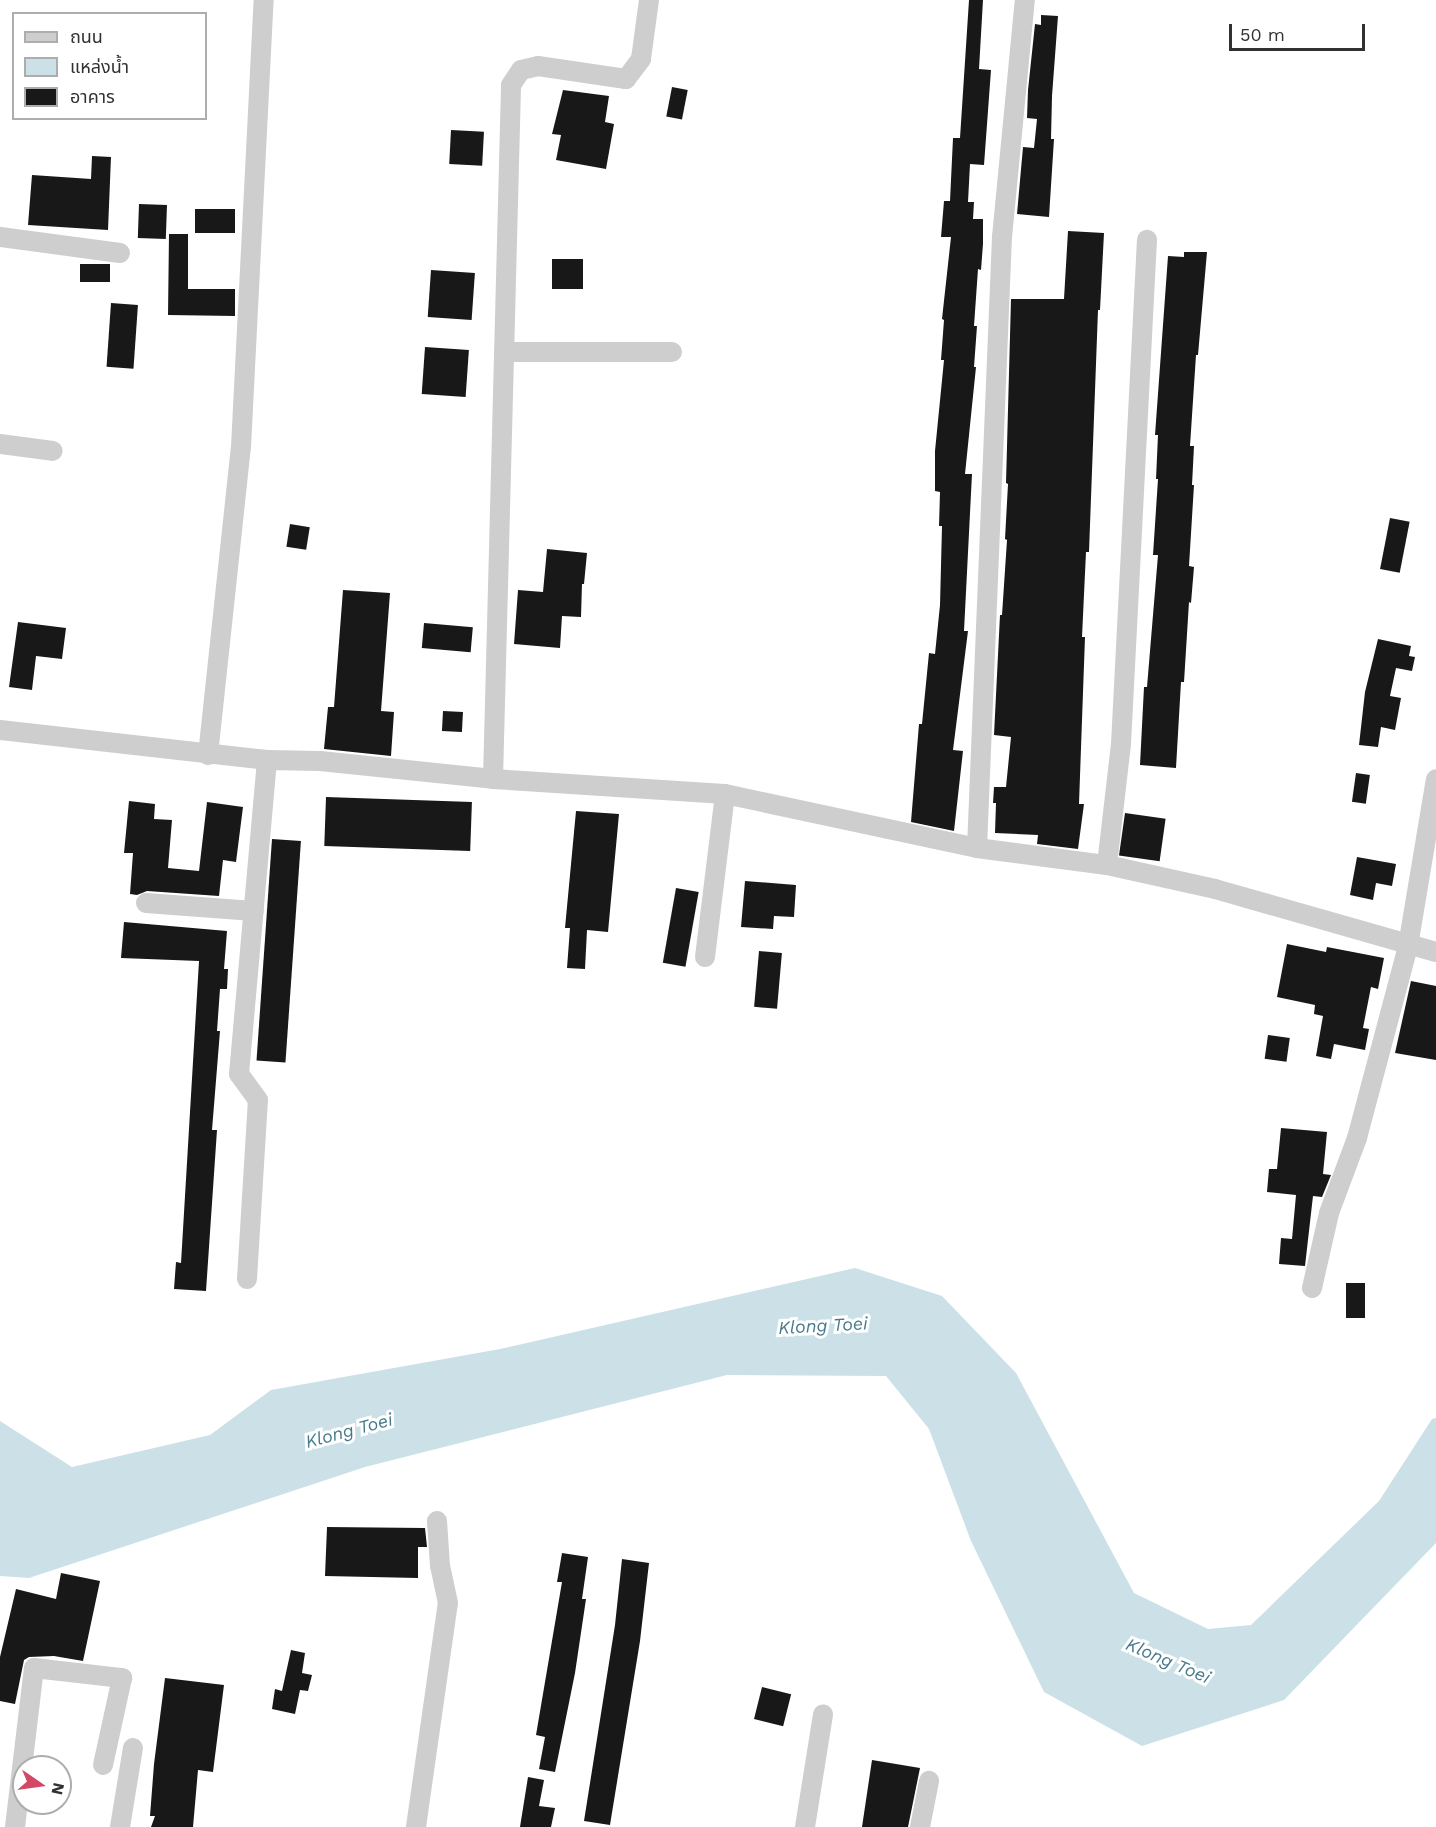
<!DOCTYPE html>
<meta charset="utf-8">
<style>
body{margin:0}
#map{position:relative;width:1436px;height:1827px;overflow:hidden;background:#fff;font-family:"Work Sans","Noto Sans Thai",sans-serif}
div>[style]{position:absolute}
.water>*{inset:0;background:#cce1e7}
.building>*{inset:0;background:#181818;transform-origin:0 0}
.street>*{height:20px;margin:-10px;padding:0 10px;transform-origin:10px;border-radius:10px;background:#cecece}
span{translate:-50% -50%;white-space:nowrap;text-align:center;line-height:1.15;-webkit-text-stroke:6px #fff;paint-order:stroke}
.water-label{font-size:18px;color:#477a8b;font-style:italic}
.legend{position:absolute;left:12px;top:12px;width:195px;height:108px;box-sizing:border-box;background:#fff;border:2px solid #adadad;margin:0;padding:8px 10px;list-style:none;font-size:18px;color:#313131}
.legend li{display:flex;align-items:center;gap:12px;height:30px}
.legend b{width:30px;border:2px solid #adadad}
.north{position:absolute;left:12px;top:1755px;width:60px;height:60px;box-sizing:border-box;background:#fff;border:2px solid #adadad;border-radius:50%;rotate:103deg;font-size:16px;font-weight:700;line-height:24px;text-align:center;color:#313131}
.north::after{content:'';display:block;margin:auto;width:21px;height:27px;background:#d34866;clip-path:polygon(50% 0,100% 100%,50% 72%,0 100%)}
.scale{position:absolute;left:1229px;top:24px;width:136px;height:27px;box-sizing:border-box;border:3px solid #313131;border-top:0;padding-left:8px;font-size:18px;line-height:21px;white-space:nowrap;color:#313131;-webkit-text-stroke:4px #fff;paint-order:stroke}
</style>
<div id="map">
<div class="water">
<div style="clip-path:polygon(855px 1268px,942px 1296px,1016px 1373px,1134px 1593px,1208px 1629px,1251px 1625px,1379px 1501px,1432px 1419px,1436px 1418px,1436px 1543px,1284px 1700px,1142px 1746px,1044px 1692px,971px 1541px,929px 1429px,886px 1376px,727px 1375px,365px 1467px,29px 1578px,0 1576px,0 1421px,72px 1467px,210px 1435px,271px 1390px,500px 1349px)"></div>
</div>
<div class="building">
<div style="clip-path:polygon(969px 0,983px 0,979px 69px,991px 70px,984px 165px,970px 164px,968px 202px,974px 202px,973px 219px,983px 219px,983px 244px,981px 270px,978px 269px,974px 326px,977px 326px,974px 367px,976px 367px,965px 474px,972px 474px,964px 631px,968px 631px,953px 750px,963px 751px,954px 831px,911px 822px,919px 724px,922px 724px,929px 653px,935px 654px,940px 605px,942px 526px,939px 526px,940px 492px,935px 491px,935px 451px,944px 360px,941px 360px,944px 320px,942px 319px,951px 237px,941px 237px,944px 201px,950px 201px,953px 138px,960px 138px)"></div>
<div style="clip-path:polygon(1041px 15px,1058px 16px,1052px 96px,1051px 139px,1054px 139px,1049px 217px,1017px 214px,1023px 147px,1034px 148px,1037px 119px,1027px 118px,1028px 90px,1035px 24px,1041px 25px)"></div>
<div style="left:672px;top:87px;width:16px;height:30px;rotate:11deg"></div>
<div style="clip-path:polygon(563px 90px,609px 96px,605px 122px,614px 124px,606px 169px,556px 160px,561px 135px,552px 134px)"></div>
<div style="left:451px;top:130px;width:33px;height:34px;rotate:3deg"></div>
<div style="clip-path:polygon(92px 156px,111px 157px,108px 230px,28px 225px,32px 175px,91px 179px)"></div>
<div style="left:139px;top:204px;width:28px;height:34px;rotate:2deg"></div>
<div style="left:195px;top:209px;width:40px;height:24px"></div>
<div style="clip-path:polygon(1068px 231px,1104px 233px,1100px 310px,1098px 310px,1089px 552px,1086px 552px,1082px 637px,1085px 637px,1079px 804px,1084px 804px,1078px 849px,1037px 844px,1038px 835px,995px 833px,996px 803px,993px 803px,994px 787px,1006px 787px,1011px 737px,994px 735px,1000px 615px,1002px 615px,1007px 540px,1005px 539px,1008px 484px,1006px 483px,1011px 299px,1064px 299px)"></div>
<div style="clip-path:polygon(169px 234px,188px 234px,188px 289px,235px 289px,235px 316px,168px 315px)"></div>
<div style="clip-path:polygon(1184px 252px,1207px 252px,1198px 355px,1196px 355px,1190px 446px,1194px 446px,1192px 485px,1194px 485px,1189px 566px,1194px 567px,1191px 603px,1189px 602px,1184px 682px,1181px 682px,1176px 768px,1140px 765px,1144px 687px,1147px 687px,1158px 555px,1153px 555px,1158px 479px,1156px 479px,1158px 435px,1155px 435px,1168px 256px,1184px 257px)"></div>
<div style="left:552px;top:259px;width:31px;height:30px"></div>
<div style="left:80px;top:264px;width:30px;height:18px"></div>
<div style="left:431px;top:270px;width:44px;height:47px;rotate:4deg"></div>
<div style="left:111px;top:303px;width:27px;height:64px;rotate:4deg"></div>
<div style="left:425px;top:347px;width:44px;height:47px;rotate:4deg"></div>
<div style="left:1390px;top:518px;width:20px;height:52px;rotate:11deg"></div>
<div style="left:290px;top:524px;width:20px;height:23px;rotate:9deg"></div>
<div style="clip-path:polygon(547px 549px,587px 553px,584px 584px,582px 584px,581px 617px,562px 616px,560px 648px,514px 644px,518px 590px,543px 592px)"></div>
<div style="clip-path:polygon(343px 590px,390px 593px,381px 711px,394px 712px,391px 756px,324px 749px,328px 707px,334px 707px)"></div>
<div style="clip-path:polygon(18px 622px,66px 628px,62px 659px,36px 656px,32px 690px,9px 687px)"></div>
<div style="left:424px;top:623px;width:49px;height:25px;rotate:5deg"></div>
<div style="clip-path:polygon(1378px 639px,1411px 646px,1409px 656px,1415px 657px,1412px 671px,1396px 668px,1390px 696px,1401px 698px,1395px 730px,1381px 727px,1378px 747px,1359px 745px,1365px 692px)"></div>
<div style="left:443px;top:711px;width:20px;height:20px;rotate:3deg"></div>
<div style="left:1356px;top:773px;width:14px;height:29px;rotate:8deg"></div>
<div style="left:326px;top:797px;width:146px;height:49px;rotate:2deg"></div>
<div style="clip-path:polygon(129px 801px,155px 804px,154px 819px,172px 820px,168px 868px,199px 871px,207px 802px,243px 807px,236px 862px,223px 860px,219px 896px,147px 891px,137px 895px,130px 894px,133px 853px,124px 853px)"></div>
<div style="clip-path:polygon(576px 811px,619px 814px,608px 932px,587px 930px,585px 969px,567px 968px,570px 928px,565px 928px)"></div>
<div style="left:1125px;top:813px;width:41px;height:43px;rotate:8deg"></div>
<div style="left:272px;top:839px;width:29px;height:222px;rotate:4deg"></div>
<div style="clip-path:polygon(1357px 857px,1396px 864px,1392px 886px,1376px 883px,1373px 900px,1350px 895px)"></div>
<div style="clip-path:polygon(745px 881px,796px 885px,794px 917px,774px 916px,773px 929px,741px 927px)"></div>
<div style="left:676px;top:888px;width:23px;height:76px;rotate:10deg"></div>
<div style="clip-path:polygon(124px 922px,227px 931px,224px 969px,228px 969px,227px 989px,220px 989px,217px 1031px,220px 1031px,212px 1130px,217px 1130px,206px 1291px,174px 1289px,176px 1262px,181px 1263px,199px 961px,121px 958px)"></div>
<div style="clip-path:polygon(1287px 944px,1326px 952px,1327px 947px,1384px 958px,1378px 989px,1371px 987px,1363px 1028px,1369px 1029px,1365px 1050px,1334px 1044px,1331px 1059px,1316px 1056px,1323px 1016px,1314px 1014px,1315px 1005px,1277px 997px)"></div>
<div style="left:759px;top:951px;width:23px;height:56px;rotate:5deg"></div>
<div style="clip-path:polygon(1411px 981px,1436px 986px,1436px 1060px,1395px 1053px)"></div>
<div style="left:1268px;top:1035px;width:22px;height:24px;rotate:8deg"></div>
<div style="clip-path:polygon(1281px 1128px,1327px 1132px,1323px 1174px,1331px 1175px,1322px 1197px,1313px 1196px,1305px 1266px,1279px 1264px,1281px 1238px,1292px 1239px,1296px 1195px,1267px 1192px,1269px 1169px,1277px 1169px)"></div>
<div style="left:1346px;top:1283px;width:19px;height:35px"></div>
<div style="clip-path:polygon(327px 1527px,425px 1528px,427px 1547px,418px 1547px,418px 1578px,325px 1576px)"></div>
<div style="clip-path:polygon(562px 1553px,588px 1557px,582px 1599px,586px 1599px,575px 1673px,555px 1772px,539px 1769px,545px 1737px,536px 1735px,562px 1582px,557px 1582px)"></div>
<div style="clip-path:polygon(622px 1559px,649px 1563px,640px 1641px,610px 1825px,584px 1821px,615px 1625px)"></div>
<div style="clip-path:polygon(61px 1573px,100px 1581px,83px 1661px,54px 1656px,29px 1657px,24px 1660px,15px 1704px,0 1701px,0 1657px,16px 1589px,56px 1599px)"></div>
<div style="clip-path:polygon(291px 1650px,305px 1653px,302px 1673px,312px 1675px,308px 1691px,300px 1690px,295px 1714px,272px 1709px,275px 1689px,282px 1691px)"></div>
<div style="clip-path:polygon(165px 1678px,224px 1685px,213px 1772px,198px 1770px,193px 1827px,151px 1827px,155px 1816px,150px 1816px,154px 1764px)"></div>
<div style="left:762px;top:1687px;width:30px;height:33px;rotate:14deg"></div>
<div style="clip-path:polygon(872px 1760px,920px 1768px,908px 1827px,862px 1827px)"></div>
<div style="clip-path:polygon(528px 1777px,544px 1780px,539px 1806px,555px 1808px,551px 1827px,520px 1827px)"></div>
</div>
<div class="street">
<div style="left:0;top:237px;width:121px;rotate:7.6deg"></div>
<div style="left:504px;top:352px;width:168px"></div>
<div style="left:0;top:444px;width:53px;rotate:7.5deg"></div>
<div style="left:0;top:730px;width:269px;rotate:6.4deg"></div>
<div style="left:267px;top:760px;width:53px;rotate:1.1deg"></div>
<div style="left:320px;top:761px;width:174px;rotate:5.9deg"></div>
<div style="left:493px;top:779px;width:232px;rotate:3.7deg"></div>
<div style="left:725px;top:794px;width:258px;rotate:12.1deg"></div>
<div style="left:977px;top:848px;width:131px;rotate:7.5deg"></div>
<div style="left:1107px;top:865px;width:111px;rotate:12.5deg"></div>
<div style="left:1215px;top:889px;width:230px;rotate:15.9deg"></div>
<div style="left:208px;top:755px;width:310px;rotate:-83.9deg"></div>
<div style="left:241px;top:447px;width:448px;rotate:-87.1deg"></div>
<div style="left:493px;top:779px;width:694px;rotate:-88.51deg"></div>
<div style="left:511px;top:85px;width:18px;rotate:-56deg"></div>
<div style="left:521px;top:70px;width:17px;rotate:-13deg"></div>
<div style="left:538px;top:66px;width:89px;rotate:8.4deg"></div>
<div style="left:626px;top:79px;width:25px;rotate:-53deg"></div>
<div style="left:641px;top:59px;width:60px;rotate:-82.3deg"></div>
<div style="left:977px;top:848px;width:612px;rotate:-87.66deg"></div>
<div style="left:1002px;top:237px;width:238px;rotate:-84.5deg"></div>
<div style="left:1107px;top:865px;width:122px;rotate:-83.4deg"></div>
<div style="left:1121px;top:744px;width:505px;rotate:-87.05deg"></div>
<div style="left:146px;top:903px;width:108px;rotate:4.2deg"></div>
<div style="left:705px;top:957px;width:164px;rotate:-83deg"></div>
<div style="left:247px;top:1279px;width:179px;rotate:-86.5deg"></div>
<div style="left:258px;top:1100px;width:32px;rotate:-126deg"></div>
<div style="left:239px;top:1074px;width:315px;rotate:-84.9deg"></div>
<div style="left:1312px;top:1288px;width:77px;rotate:-77.2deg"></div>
<div style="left:1329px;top:1213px;width:80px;rotate:-69.5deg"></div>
<div style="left:1357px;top:1138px;width:199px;rotate:-75.1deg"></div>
<div style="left:1408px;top:946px;width:169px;rotate:-80.5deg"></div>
<div style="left:15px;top:1827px;width:160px;rotate:-83.2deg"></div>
<div style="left:34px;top:1668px;width:89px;rotate:6.5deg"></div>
<div style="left:122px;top:1678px;width:89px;rotate:102.3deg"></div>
<div style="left:120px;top:1827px;width:80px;rotate:-80.7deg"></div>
<div style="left:416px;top:1827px;width:226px;rotate:-81.9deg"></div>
<div style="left:448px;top:1603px;width:38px;rotate:-102deg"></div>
<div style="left:440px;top:1566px;width:45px;rotate:-93.8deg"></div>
<div style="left:805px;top:1827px;width:114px;rotate:-80.9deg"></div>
<div style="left:920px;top:1827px;width:47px;rotate:-78.9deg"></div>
</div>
<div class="water-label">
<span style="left:823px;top:1326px;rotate:-3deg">Klong Toei</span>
<span style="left:349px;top:1431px;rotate:-15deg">Klong Toei</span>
<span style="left:1168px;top:1661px;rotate:23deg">Klong Toei</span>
</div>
<ul class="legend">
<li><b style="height:8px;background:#cecece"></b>ถนน</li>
<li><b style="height:16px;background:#cce1e7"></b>แหล่งน้ำ</li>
<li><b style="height:16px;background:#181818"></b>อาคาร</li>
</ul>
<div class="north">N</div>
<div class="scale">50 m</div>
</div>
